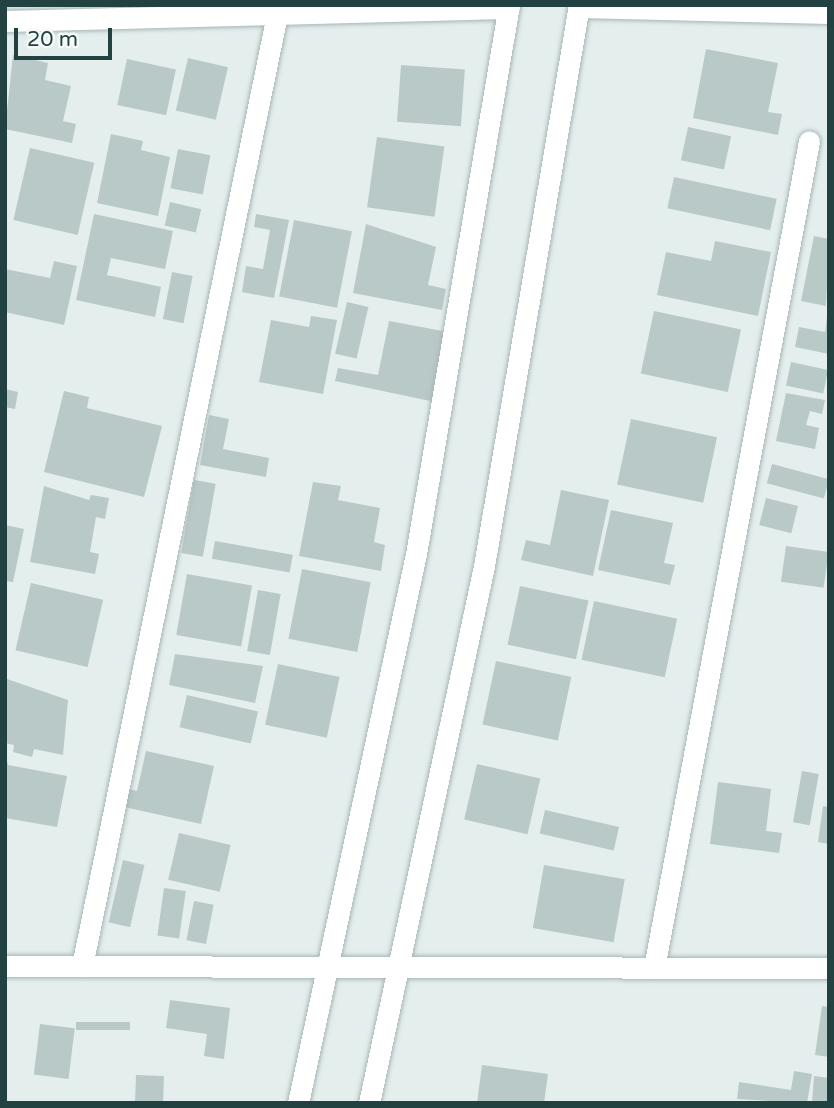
<!DOCTYPE html>
<style>
body{margin:0}
#map{position:relative;width:834px;height:1108px;overflow:hidden;background:#e4eeed;font-family:"Varela Round",sans-serif}
div>[style]{position:absolute}
.building>*{inset:0;background:#b9c9c7;transform-origin:0 0}
.roads{filter:drop-shadow(0 0 2px #a6b7b6) drop-shadow(0 0 2px #a6b7b6)}
.street>*{height:21px;margin:-10.5px;padding:0 10.5px;transform-origin:10.5px;border-radius:10.5px;background:#fff}
.secondary>*{height:21px;margin:-10.5px;padding:0 10.5px;transform-origin:10.5px;border-radius:10.5px;background:#fff}
span{translate:-50% -50%;white-space:nowrap;text-align:center;line-height:1.15;-webkit-text-stroke:5px #f5faf9;paint-order:stroke}
.frame{position:absolute;inset:0;border:7px solid #224141;pointer-events:none}
.scale{position:absolute;left:14px;top:28px;width:98px;height:32px;box-sizing:border-box;border:4px solid #224141;border-top:0;padding-left:9px;font-size:21px;line-height:24px;white-space:nowrap;color:#224141;-webkit-text-stroke:5px #f5faf9;paint-order:stroke}
</style>
<div id="map">
<div class="building">
<div style="clip-path:polygon(706px 49px,778px 63px,768px 112px,782px 114px,778px 135px,693px 118px)"></div>
<div style="clip-path:polygon(13px 55px,48px 63px,45px 80px,71px 86px,63px 121px,76px 124px,72px 143px,5px 129px)"></div>
<div style="left:188px;top:58px;width:41px;height:54px;rotate:13deg"></div>
<div style="left:127px;top:59px;width:50px;height:47px;rotate:12deg"></div>
<div style="left:401px;top:65px;width:64px;height:57px;rotate:4deg"></div>
<div style="left:688px;top:127px;width:44px;height:34px;rotate:12deg"></div>
<div style="clip-path:polygon(111px 134px,143px 141px,141px 150px,170px 157px,158px 216px,97px 203px)"></div>
<div style="left:377px;top:137px;width:68px;height:71px;rotate:8deg"></div>
<div style="left:30px;top:148px;width:66px;height:74px;rotate:13deg"></div>
<div style="left:178px;top:149px;width:33px;height:40px;rotate:11deg"></div>
<div style="left:674px;top:177px;width:105px;height:32px;rotate:12deg"></div>
<div style="left:170px;top:202px;width:32px;height:24px;rotate:13deg"></div>
<div style="clip-path:polygon(94px 214px,173px 231px,165px 269px,111px 258px,107px 275px,161px 287px,155px 317px,76px 300px)"></div>
<div style="clip-path:polygon(256px 214px,289px 220px,274px 298px,242px 292px,246px 266px,263px 269px,270px 230px,254px 227px)"></div>
<div style="left:294px;top:220px;width:59px;height:78px;rotate:11deg"></div>
<div style="clip-path:polygon(366px 224px,436px 247px,428px 285px,446px 289px,442px 310px,353px 293px)"></div>
<div style="clip-path:polygon(814px 236px,829px 239px,826px 306px,801px 301px)"></div>
<div style="clip-path:polygon(715px 241px,771px 252px,758px 316px,657px 295px,666px 252px,711px 261px)"></div>
<div style="clip-path:polygon(54px 261px,77px 266px,64px 325px,5px 312px,5px 269px,50px 278px)"></div>
<div style="left:172px;top:272px;width:21px;height:48px;rotate:11deg"></div>
<div style="left:347px;top:302px;width:22px;height:53px;rotate:13deg"></div>
<div style="left:654px;top:311px;width:89px;height:64px;rotate:12deg"></div>
<div style="clip-path:polygon(311px 316px,337px 320px,323px 394px,259px 382px,271px 320px,309px 327px)"></div>
<div style="clip-path:polygon(827px 317px,829px 354px,795px 347px,799px 327px,825px 332px)"></div>
<div style="clip-path:polygon(389px 321px,448px 332px,435px 402px,335px 381px,338px 368px,378px 375px)"></div>
<div style="left:791px;top:362px;width:38px;height:24px;rotate:12deg"></div>
<div style="clip-path:polygon(5px 389px,18px 392px,15px 409px,5px 407px)"></div>
<div style="clip-path:polygon(64px 391px,89px 397px,87px 408px,162px 426px,144px 497px,44px 472px)"></div>
<div style="clip-path:polygon(786px 393px,825px 400px,822px 414px,810px 411px,806px 425px,819px 428px,815px 449px,776px 441px)"></div>
<div style="clip-path:polygon(209px 415px,229px 419px,223px 449px,269px 458px,266px 477px,200px 465px)"></div>
<div style="left:631px;top:419px;width:88px;height:67px;rotate:12deg"></div>
<div style="left:772px;top:464px;width:59px;height:20px;rotate:15deg"></div>
<div style="left:194px;top:480px;width:22px;height:74px;rotate:10deg"></div>
<div style="clip-path:polygon(313px 482px,341px 486px,338px 500px,380px 508px,374px 542px,385px 545px,381px 571px,299px 556px)"></div>
<div style="clip-path:polygon(44px 486px,89px 500px,91px 495px,109px 498px,105px 519px,96px 517px,90px 552px,99px 554px,95px 574px,30px 562px)"></div>
<div style="clip-path:polygon(561px 490px,609px 500px,593px 576px,521px 560px,526px 540px,550px 545px)"></div>
<div style="left:766px;top:498px;width:33px;height:28px;rotate:14deg"></div>
<div style="clip-path:polygon(611px 510px,673px 523px,664px 563px,675px 565px,670px 585px,598px 570px)"></div>
<div style="clip-path:polygon(5px 525px,24px 529px,13px 582px,5px 581px)"></div>
<div style="left:215px;top:541px;width:79px;height:18px;rotate:10deg"></div>
<div style="left:786px;top:546px;width:43px;height:36px;rotate:8deg"></div>
<div style="left:302px;top:569px;width:70px;height:71px;rotate:11deg"></div>
<div style="left:187px;top:574px;width:66px;height:62px;rotate:10deg"></div>
<div style="left:31px;top:583px;width:74px;height:69px;rotate:13deg"></div>
<div style="left:520px;top:586px;width:70px;height:60px;rotate:12deg"></div>
<div style="left:258px;top:590px;width:23px;height:62px;rotate:10deg"></div>
<div style="left:594px;top:601px;width:85px;height:60px;rotate:12deg"></div>
<div style="clip-path:polygon(175px 654px,263px 666px,255px 703px,169px 685px)"></div>
<div style="left:496px;top:661px;width:77px;height:65px;rotate:12deg"></div>
<div style="left:278px;top:664px;width:63px;height:62px;rotate:12deg"></div>
<div style="clip-path:polygon(7px 679px,68px 700px,63px 755px,34px 749px,32px 757px,13px 752px,14px 745px,5px 743px)"></div>
<div style="left:187px;top:695px;width:73px;height:33px;rotate:13deg"></div>
<div style="clip-path:polygon(146px 751px,214px 766px,201px 824px,124px 807px,128px 789px,137px 791px)"></div>
<div style="clip-path:polygon(5px 753px,8px 765px,67px 776px,57px 827px,5px 818px)"></div>
<div style="left:477px;top:764px;width:65px;height:57px;rotate:13deg"></div>
<div style="left:802px;top:771px;width:17px;height:52px;rotate:10deg"></div>
<div style="clip-path:polygon(718px 782px,771px 789px,766px 831px,782px 833px,779px 853px,710px 844px)"></div>
<div style="clip-path:polygon(823px 806px,829px 807px,829px 844px,818px 842px)"></div>
<div style="left:545px;top:810px;width:76px;height:24px;rotate:13deg"></div>
<div style="left:179px;top:833px;width:53px;height:48px;rotate:13deg"></div>
<div style="left:123px;top:860px;width:22px;height:64px;rotate:13deg"></div>
<div style="left:544px;top:865px;width:82px;height:64px;rotate:10deg"></div>
<div style="left:164px;top:888px;width:22px;height:48px;rotate:8deg"></div>
<div style="left:194px;top:901px;width:20px;height:40px;rotate:11deg"></div>
<div style="clip-path:polygon(170px 1000px,230px 1008px,224px 1059px,204px 1056px,207px 1034px,166px 1028px)"></div>
<div style="clip-path:polygon(822px 1006px,829px 1007px,829px 1057px,815px 1055px)"></div>
<div style="left:76px;top:1022px;width:54px;height:8px"></div>
<div style="left:40px;top:1024px;width:35px;height:51px;rotate:7deg"></div>
<div style="clip-path:polygon(482px 1065px,548px 1074px,544px 1103px,477px 1103px)"></div>
<div style="clip-path:polygon(794px 1071px,812px 1074px,807px 1103px,737px 1099px,739px 1082px,791px 1090px)"></div>
<div style="left:136px;top:1075px;width:28px;height:28px;rotate:2deg"></div>
<div style="clip-path:polygon(814px 1076px,829px 1078px,829px 1103px,812px 1103px)"></div>
</div>
<div class="roads">
<div class="street">
<div style="left:579px;top:7px;width:250px;rotate:1.4deg"></div>
<div style="left:5px;top:21px;width:504px;rotate:-1.48deg"></div>
<div style="left:5px;top:966px;width:824px;rotate:0.14deg"></div>
<div style="left:82px;top:966px;width:972px;rotate:-78.42deg"></div>
<div style="left:654px;top:968px;width:841px;rotate:-79.38deg"></div>
</div>
<div class="secondary">
<div style="left:298px;top:1103px;width:562px;rotate:-77.87deg"></div>
<div style="left:416px;top:554px;width:557px;rotate:-80.39deg"></div>
<div style="left:369px;top:1103px;width:549px;rotate:-77.91deg"></div>
<div style="left:484px;top:566px;width:569px;rotate:-80.39deg"></div>
</div>
</div>
<div class="frame"></div>
<div class="scale">20 m</div>
</div>
